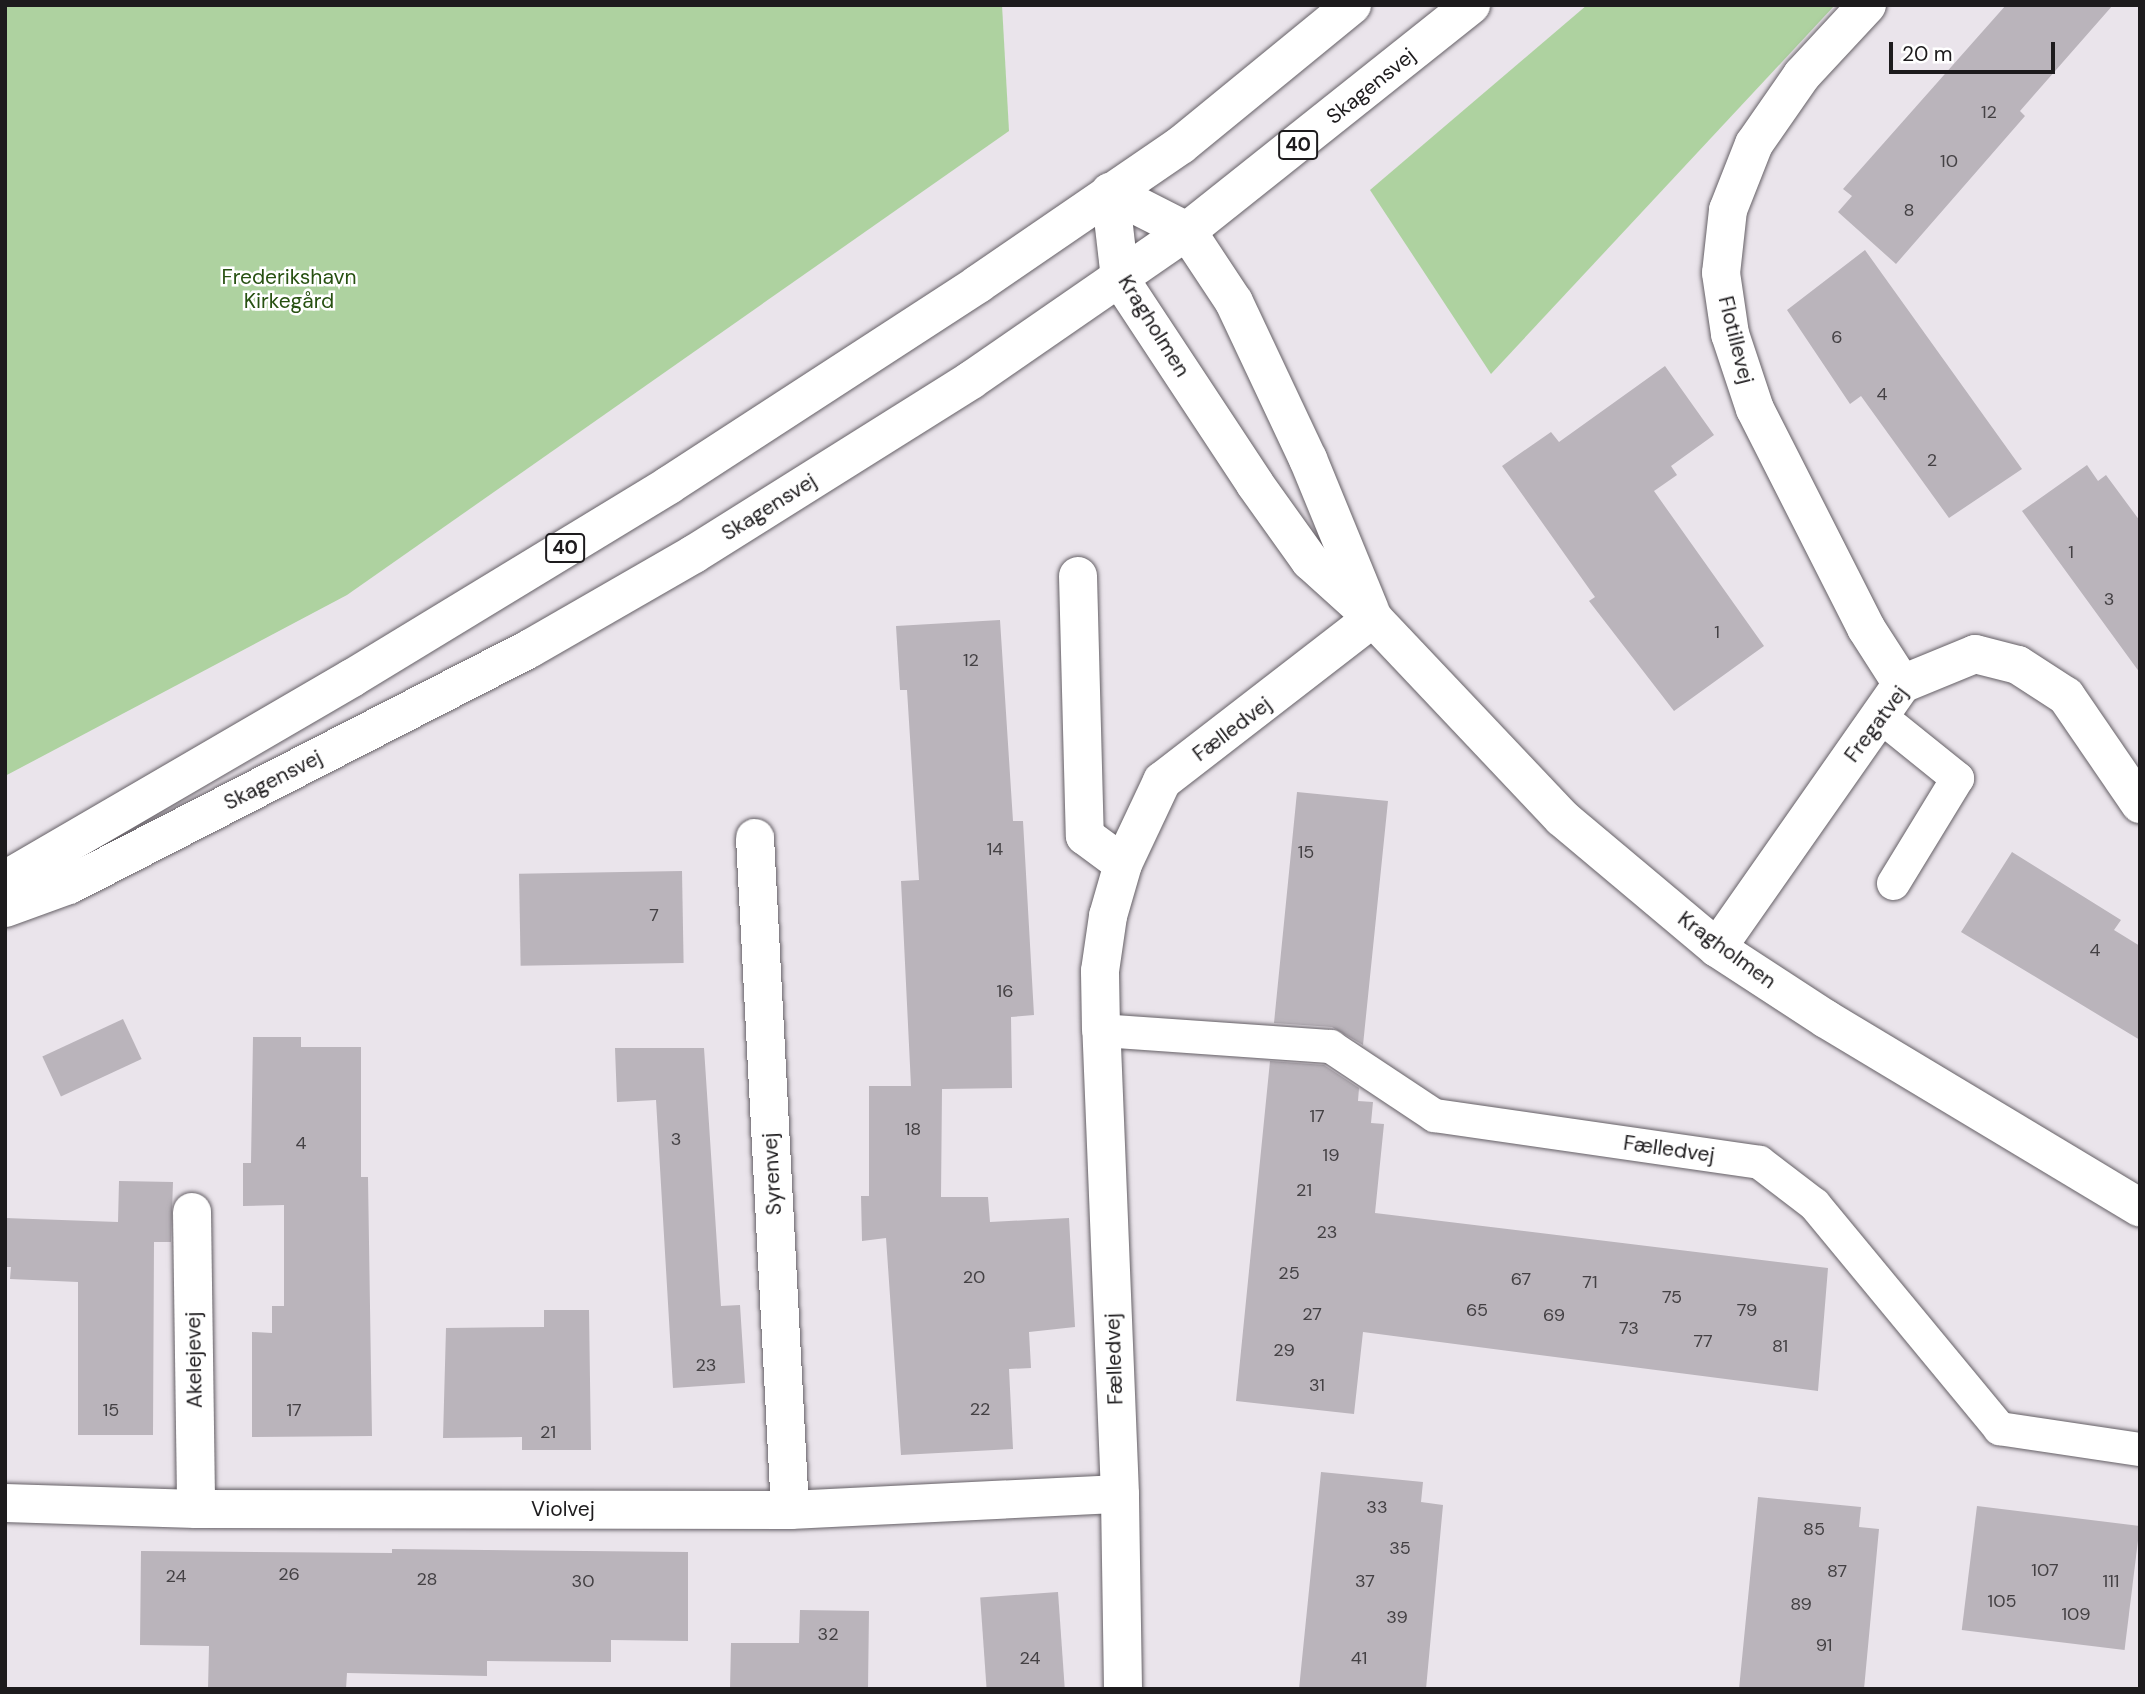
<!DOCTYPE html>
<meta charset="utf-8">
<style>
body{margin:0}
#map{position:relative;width:2145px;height:1694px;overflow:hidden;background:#eae4eb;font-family:"DM Sans",sans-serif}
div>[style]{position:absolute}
.green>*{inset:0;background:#aed2a0}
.building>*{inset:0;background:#bab4bb;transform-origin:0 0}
.roads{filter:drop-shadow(0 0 2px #656066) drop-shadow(0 0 2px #656066)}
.service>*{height:33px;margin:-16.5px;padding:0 16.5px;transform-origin:16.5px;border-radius:16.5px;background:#fff}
.minor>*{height:38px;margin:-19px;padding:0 19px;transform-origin:19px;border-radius:19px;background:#fff}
.tertiary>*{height:38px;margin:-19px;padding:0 19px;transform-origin:19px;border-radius:19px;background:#fff}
.primary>*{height:38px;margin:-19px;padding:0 19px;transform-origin:19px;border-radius:19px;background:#fff}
span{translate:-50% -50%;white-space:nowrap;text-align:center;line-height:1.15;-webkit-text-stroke:5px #fff;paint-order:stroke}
.number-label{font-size:18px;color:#444144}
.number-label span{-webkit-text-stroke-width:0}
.shield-label span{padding:2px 5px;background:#fff;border:2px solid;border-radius:5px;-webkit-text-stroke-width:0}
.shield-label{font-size:19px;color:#1d1b1d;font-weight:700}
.street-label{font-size:21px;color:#1d1b1d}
.park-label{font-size:21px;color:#275111}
.frame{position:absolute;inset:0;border:7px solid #1d1b1d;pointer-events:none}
.scale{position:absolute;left:1889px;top:42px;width:166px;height:32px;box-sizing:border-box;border:4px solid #1d1b1d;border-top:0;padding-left:9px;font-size:21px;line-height:24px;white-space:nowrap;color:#1d1b1d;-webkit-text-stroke:5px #fff;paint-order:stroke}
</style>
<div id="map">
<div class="green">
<div style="clip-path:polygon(5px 5px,1002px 5px,1009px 131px,347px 595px,5px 776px)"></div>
<div style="clip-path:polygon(1587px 5px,1835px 5px,1491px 374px,1370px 190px)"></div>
</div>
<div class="building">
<div style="clip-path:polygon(2006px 5px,2113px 5px,2020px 111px,2025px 116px,1896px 264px,1838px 212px,1852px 196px,1843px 189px)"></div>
<div style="clip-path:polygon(1865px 250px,2022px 469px,1949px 518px,1861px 396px,1850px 404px,1787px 310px)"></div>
<div style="clip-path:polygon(1665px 366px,1714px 435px,1671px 466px,1677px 475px,1654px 491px,1764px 646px,1674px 711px,1589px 601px,1595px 597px,1502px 466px,1551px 432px,1559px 442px)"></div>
<div style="clip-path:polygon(2087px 465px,2098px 481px,2106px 475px,2140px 521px,2140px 673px,2022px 511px)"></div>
<div style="clip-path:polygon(1000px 620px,1013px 821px,1023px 821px,1034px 1015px,1011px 1017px,1012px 1088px,942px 1089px,941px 1197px,988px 1197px,990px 1222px,1069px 1218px,1075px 1327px,1029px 1332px,1031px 1368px,1009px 1369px,1013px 1449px,901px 1455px,886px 1238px,862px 1241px,861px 1196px,869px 1196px,869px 1086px,911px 1086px,901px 881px,919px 880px,907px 690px,900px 690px,896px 626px)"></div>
<div style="clip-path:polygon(1297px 792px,1388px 801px,1363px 1045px,1332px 1027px,1274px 1023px)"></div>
<div style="clip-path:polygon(2012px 852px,2121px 920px,2114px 930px,2140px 946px,2140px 1040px,1961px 932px)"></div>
<div style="left:682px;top:871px;width:92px;height:163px;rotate:89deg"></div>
<div style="left:123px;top:1019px;width:44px;height:89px;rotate:65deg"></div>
<div style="clip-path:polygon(253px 1037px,301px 1037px,301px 1047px,361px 1047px,361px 1177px,368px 1177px,372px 1436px,252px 1437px,252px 1332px,272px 1333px,272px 1306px,284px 1306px,284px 1205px,243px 1206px,243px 1163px,251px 1163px)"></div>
<div style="clip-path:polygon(615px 1048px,704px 1048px,721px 1306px,740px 1305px,745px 1383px,673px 1388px,656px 1100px,617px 1102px)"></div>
<div style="clip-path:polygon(1270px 1061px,1324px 1065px,1359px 1088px,1358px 1101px,1373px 1102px,1371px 1123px,1384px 1124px,1375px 1213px,1828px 1268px,1818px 1391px,1363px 1332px,1354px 1414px,1236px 1401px)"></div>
<div style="clip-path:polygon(119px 1181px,173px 1182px,171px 1242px,154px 1242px,153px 1435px,78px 1435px,78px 1282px,10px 1279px,11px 1267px,5px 1267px,5px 1218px,118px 1222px)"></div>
<div style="clip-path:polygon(544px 1310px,589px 1310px,591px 1450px,522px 1450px,522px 1437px,443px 1438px,446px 1328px,544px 1327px)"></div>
<div style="clip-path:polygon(1321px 1472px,1423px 1482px,1421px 1502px,1443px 1505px,1426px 1689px,1299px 1689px)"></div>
<div style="clip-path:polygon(1758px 1497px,1861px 1507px,1859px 1527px,1879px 1529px,1864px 1689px,1739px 1689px)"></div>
<div style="left:1977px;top:1506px;width:164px;height:125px;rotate:7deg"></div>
<div style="clip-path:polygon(392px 1549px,688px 1552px,688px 1641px,611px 1640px,611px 1662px,487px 1661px,487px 1676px,347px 1673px,346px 1689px,208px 1689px,209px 1646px,140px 1645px,141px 1551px,392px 1553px)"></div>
<div style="left:1058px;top:1592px;width:97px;height:78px;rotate:86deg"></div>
<div style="clip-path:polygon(800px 1610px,869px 1611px,868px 1689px,730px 1689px,731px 1643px,799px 1643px)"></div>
</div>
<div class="roads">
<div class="service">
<div style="left:1880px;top:716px;width:99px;rotate:38.8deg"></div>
<div style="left:1957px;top:778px;width:123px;rotate:121.4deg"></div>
<div style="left:1101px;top:1030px;width:230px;rotate:4deg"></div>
<div style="left:1330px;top:1046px;width:125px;rotate:33.6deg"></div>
<div style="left:1434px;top:1115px;width:328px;rotate:8.2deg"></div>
<div style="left:1759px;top:1162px;width:69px;rotate:37.4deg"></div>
<div style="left:1814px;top:1204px;width:291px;rotate:50.4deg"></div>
<div style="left:1999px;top:1428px;width:143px;rotate:8.5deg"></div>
</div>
<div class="minor">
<div style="left:1867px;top:5px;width:96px;rotate:132.9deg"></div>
<div style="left:1802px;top:75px;width:84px;rotate:124.8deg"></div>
<div style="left:1754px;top:144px;width:71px;rotate:111.5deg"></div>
<div style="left:1728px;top:210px;width:63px;rotate:96.3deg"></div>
<div style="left:1721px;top:273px;width:62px;rotate:81.6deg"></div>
<div style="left:1730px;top:334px;width:79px;rotate:71.6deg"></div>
<div style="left:1755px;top:409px;width:246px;rotate:63.1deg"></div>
<div style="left:1866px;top:628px;width:67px;rotate:57.3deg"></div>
<div style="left:1078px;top:576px;width:260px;rotate:88.5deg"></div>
<div style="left:1085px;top:836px;width:47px;rotate:36.4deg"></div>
<div style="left:755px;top:838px;width:673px;rotate:87.02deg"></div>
<div style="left:1717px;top:948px;width:322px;rotate:-55deg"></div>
<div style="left:1902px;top:684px;width:79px;rotate:-22.3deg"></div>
<div style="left:1975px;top:654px;width:44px;rotate:14.3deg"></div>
<div style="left:2018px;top:665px;width:57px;rotate:32.9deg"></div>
<div style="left:2066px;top:696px;width:131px;rotate:55.6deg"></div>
<div style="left:192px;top:1212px;width:297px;rotate:89.2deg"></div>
<div style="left:5px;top:1503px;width:191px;rotate:1.8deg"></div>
<div style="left:196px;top:1509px;width:594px;rotate:0.1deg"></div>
<div style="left:790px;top:1510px;width:330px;rotate:-2.8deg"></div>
<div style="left:1123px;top:1689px;width:195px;rotate:-90.9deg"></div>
<div style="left:1120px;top:1494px;width:464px;rotate:-92.3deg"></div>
<div style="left:1101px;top:1030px;width:59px;rotate:-91deg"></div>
<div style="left:1100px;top:971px;width:56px;rotate:-81.7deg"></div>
<div style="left:1108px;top:916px;width:54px;rotate:-73.9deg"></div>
<div style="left:1123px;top:864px;width:92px;rotate:-64.8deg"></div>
<div style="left:1162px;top:781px;width:267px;rotate:-37.7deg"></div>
</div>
<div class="tertiary">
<div style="left:1110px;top:192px;width:88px;rotate:83.4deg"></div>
<div style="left:1120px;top:279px;width:245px;rotate:56.6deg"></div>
<div style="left:1255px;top:484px;width:95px;rotate:54.5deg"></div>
<div style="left:1310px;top:561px;width:85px;rotate:42.1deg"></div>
<div style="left:1373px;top:618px;width:275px;rotate:46.6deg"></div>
<div style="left:1562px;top:818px;width:202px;rotate:40deg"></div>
<div style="left:1717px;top:948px;width:130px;rotate:33.1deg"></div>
<div style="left:1826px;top:1019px;width:366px;rotate:31deg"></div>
<div style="left:1110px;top:192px;width:86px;rotate:26.9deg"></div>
<div style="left:1187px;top:231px;width:85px;rotate:56.5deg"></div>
<div style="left:1234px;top:302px;width:174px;rotate:64.8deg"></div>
<div style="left:1308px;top:459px;width:163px;rotate:67.7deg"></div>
</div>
<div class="primary">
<div style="left:5px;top:880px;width:402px;rotate:-30.2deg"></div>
<div style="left:352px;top:678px;width:371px;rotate:-31.3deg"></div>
<div style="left:669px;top:485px;width:369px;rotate:-33deg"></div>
<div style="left:978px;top:284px;width:246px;rotate:-34.4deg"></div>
<div style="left:1181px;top:145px;width:221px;rotate:-39.3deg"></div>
<div style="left:5px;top:908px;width:68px;rotate:-19.8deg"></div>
<div style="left:69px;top:885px;width:517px;rotate:-27.16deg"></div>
<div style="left:529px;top:649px;width:190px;rotate:-29.9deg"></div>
<div style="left:694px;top:554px;width:327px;rotate:-32.1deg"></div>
<div style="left:971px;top:380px;width:262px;rotate:-34.6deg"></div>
<div style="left:1187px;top:231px;width:363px;rotate:-38.5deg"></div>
</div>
</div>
<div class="number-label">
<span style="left:1989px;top:112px">12</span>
<span style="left:1949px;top:161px">10</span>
<span style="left:1909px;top:210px">8</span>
<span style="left:1837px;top:337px">6</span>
<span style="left:1882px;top:394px">4</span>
<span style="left:1932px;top:460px">2</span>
<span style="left:2071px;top:552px">1</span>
<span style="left:2109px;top:599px">3</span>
<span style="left:1717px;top:632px">1</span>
<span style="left:971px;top:660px">12</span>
<span style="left:995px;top:849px">14</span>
<span style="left:1306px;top:852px">15</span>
<span style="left:654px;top:915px">7</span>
<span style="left:2095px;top:950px">4</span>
<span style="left:1005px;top:991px">16</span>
<span style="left:1317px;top:1116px">17</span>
<span style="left:913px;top:1129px">18</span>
<span style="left:676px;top:1139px">3</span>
<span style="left:301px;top:1143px">4</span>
<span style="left:1331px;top:1155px">19</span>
<span style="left:1304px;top:1190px">21</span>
<span style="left:1327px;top:1232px">23</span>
<span style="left:1289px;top:1273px">25</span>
<span style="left:974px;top:1277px">20</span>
<span style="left:1521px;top:1279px">67</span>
<span style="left:1590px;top:1282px">71</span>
<span style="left:1672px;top:1297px">75</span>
<span style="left:1477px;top:1310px">65</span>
<span style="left:1747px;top:1310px">79</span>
<span style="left:1312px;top:1314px">27</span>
<span style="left:1554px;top:1315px">69</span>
<span style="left:1629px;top:1328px">73</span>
<span style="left:1703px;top:1341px">77</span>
<span style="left:1780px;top:1346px">81</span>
<span style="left:1284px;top:1350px">29</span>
<span style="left:706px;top:1365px">23</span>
<span style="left:1317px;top:1385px">31</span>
<span style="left:980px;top:1409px">22</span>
<span style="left:111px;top:1410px">15</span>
<span style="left:294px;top:1410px">17</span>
<span style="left:548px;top:1432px">21</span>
<span style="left:1377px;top:1507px">33</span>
<span style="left:1814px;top:1529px">85</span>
<span style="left:1400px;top:1548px">35</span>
<span style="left:2045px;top:1570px">107</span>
<span style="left:1837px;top:1571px">87</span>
<span style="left:289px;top:1574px">26</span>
<span style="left:176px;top:1576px">24</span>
<span style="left:427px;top:1579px">28</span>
<span style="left:583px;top:1581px">30</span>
<span style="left:1365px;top:1581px">37</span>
<span style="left:2111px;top:1581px">111</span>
<span style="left:2002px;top:1601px">105</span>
<span style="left:1801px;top:1604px">89</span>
<span style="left:2076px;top:1614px">109</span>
<span style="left:1397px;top:1617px">39</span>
<span style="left:828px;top:1634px">32</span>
<span style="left:1824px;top:1645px">91</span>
<span style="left:1030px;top:1658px">24</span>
<span style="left:1359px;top:1658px">41</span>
</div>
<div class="shield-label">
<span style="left:1298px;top:145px">40</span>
<span style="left:565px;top:548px">40</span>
</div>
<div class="street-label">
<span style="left:1371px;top:86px;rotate:-39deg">Skagensvej</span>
<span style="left:1154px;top:326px;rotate:58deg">Kragholmen</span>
<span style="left:1736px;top:340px;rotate:76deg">Flotillevej</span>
<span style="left:769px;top:507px;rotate:-32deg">Skagensvej</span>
<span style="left:1876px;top:724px;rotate:-53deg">Fregatvej</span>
<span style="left:1232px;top:729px;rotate:-37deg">Fælledvej</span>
<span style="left:273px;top:780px;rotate:-27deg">Skagensvej</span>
<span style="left:1727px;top:950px;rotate:36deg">Kragholmen</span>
<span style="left:1669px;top:1149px;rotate:8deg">Fælledvej</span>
<span style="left:772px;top:1174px;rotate:-93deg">Syrenvej</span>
<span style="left:1114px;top:1359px;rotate:-92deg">Fælledvej</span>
<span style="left:194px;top:1360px;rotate:-91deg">Akelejevej</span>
<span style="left:563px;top:1509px">Violvej</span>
</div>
<div class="park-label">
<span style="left:289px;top:289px">Frederikshavn<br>Kirkegård</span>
</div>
<div class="frame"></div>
<div class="scale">20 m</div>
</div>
